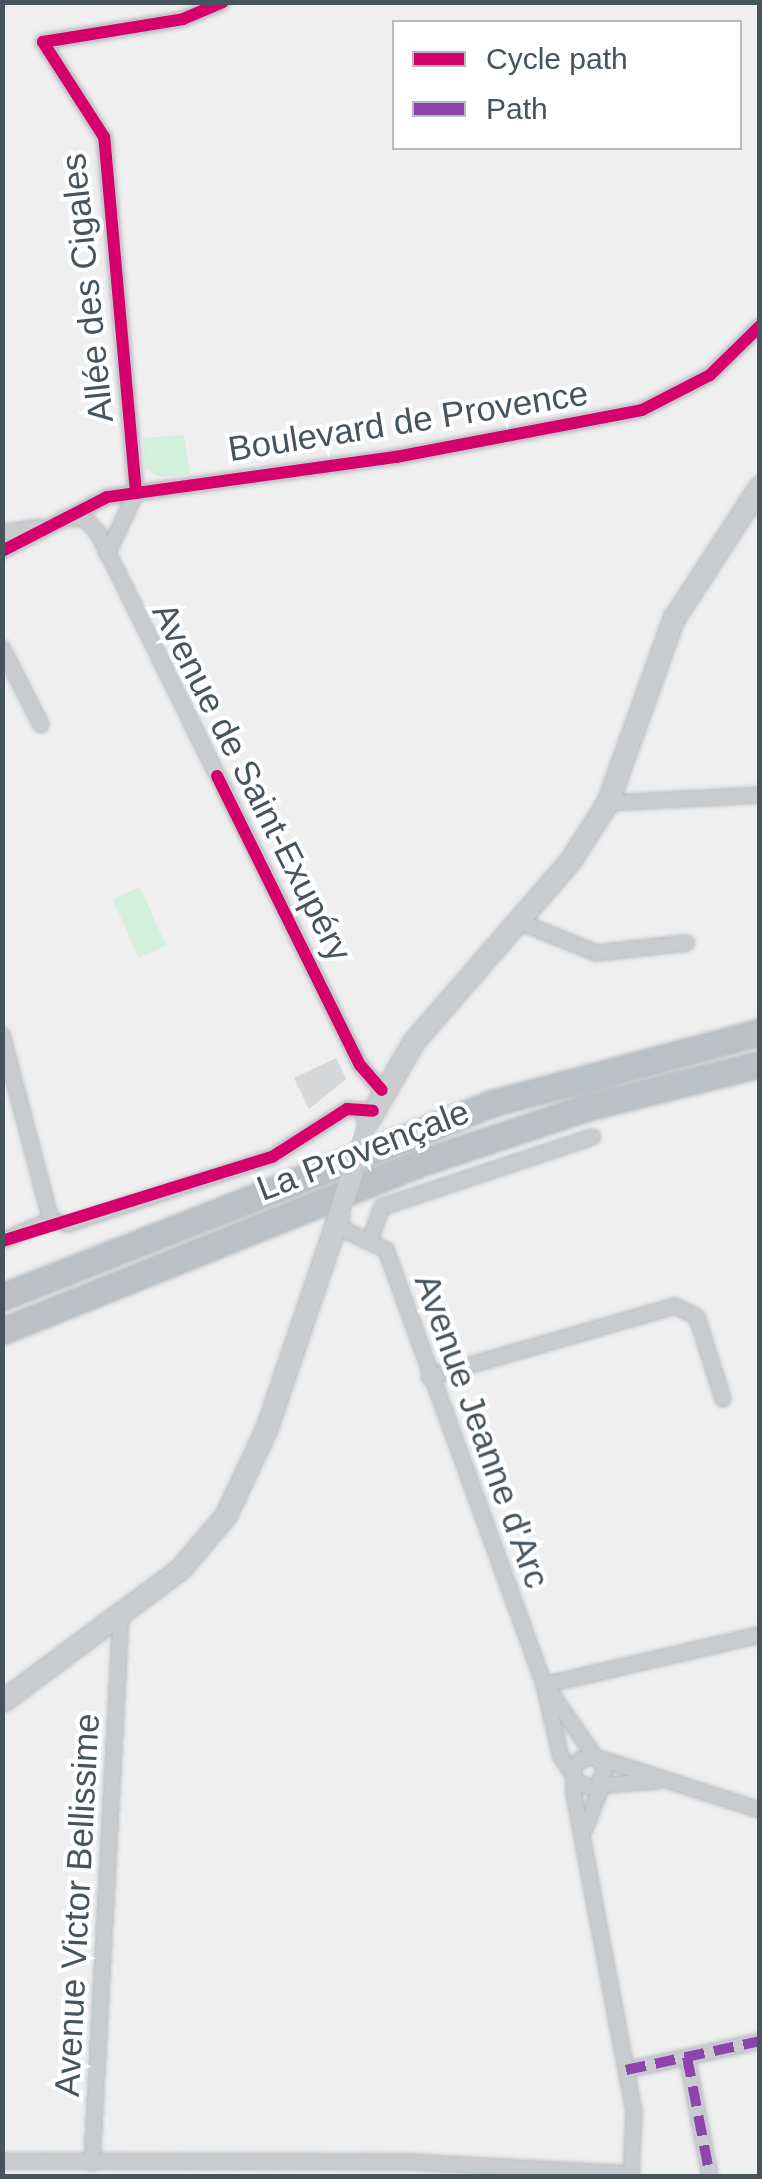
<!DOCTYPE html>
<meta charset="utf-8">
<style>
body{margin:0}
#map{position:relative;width:762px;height:2179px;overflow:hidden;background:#f0efef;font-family:Helvetica,sans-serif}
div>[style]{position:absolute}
.green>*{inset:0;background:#d3f0db;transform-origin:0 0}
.building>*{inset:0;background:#d6d7d8}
.roads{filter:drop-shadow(0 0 2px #b4babf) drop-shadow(0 0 2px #b4babf)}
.minor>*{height:14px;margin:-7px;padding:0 7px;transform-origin:7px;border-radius:7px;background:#c9ccce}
.secondary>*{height:20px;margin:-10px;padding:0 10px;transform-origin:10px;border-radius:10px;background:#cacdd0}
.motorway>*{height:25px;margin:-12.5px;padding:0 12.5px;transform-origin:12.5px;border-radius:12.5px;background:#bac0c4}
.secondary-bridge>*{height:20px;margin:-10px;padding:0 10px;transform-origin:10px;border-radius:10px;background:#cacdd0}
.quiet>*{height:10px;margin-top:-5px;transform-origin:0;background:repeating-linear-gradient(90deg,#8e44ad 0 20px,transparent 0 30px)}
.cycleway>*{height:12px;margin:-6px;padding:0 6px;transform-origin:6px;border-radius:6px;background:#d6006c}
span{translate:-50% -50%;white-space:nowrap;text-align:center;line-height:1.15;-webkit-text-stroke:8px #fff;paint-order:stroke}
.street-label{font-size:35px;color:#46545c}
.frame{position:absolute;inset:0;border:5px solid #46545c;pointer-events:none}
.legend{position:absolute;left:392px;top:20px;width:350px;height:130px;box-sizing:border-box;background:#fff;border:2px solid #b5bbbe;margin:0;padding:12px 18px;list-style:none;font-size:30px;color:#46545c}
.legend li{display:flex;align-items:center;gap:20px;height:50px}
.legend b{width:50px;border:2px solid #b5bbbe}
</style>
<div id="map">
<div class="green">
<div style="clip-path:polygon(184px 435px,190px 474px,160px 477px,145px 469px,143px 438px)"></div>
<div style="left:140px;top:887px;width:64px;height:30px;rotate:66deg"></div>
</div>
<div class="building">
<div style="clip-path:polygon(336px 1058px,346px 1079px,309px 1109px,294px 1078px)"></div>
</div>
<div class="roads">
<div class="minor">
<div style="left:136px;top:493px;width:357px;rotate:-95.1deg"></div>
<div style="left:104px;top:137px;width:113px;rotate:-122.7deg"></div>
<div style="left:43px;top:42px;width:142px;rotate:-9.3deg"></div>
<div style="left:183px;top:19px;width:43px;rotate:-23deg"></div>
<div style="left:64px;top:518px;width:21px;rotate:3deg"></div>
<div style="left:85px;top:519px;width:19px;rotate:47deg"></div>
<div style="left:98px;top:533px;width:593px;rotate:63.78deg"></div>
<div style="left:360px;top:1065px;width:33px;rotate:49deg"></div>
<div style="left:2px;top:533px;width:38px;rotate:-9deg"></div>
<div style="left:2px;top:551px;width:118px;rotate:-27.2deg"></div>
<div style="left:107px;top:497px;width:292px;rotate:-7.9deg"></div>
<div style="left:396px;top:457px;width:250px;rotate:-10.8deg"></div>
<div style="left:642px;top:410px;width:76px;rotate:-27.2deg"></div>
<div style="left:710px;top:375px;width:70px;rotate:-44.4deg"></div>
<div style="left:107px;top:554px;width:68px;rotate:-64.6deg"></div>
<div style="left:2px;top:648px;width:86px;rotate:63.1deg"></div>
<div style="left:608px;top:803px;width:152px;rotate:-3deg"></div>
<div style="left:520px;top:922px;width:82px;rotate:22.2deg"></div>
<div style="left:596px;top:953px;width:91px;rotate:-6.3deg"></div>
<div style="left:2px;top:1035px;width:191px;rotate:75.2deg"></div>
<div style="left:51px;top:1220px;width:16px;rotate:14deg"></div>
<div style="left:67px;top:1224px;width:216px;rotate:-18.1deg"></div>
<div style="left:272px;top:1157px;width:89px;rotate:-32.6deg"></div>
<div style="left:347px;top:1109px;width:26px;rotate:4deg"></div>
<div style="left:336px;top:1226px;width:55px;rotate:25.6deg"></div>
<div style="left:386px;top:1250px;width:463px;rotate:70deg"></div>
<div style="left:544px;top:1685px;width:74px;rotate:76.7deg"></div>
<div style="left:561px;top:1757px;width:21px;rotate:55deg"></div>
<div style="left:371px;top:1237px;width:32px;rotate:-70deg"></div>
<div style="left:382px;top:1207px;width:222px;rotate:-18.4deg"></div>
<div style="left:2px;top:1241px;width:53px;rotate:-23.2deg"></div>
<div style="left:429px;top:1377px;width:256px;rotate:-16.1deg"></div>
<div style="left:675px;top:1306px;width:25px;rotate:27deg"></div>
<div style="left:697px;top:1317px;width:86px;rotate:72.4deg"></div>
<div style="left:544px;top:1685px;width:221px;rotate:-13.1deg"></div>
<div style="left:550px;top:1692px;width:79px;rotate:55.3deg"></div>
<div style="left:601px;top:1759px;width:167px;rotate:17.8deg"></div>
<div style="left:575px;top:1781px;width:23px;rotate:23deg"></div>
<div style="left:596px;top:1790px;width:26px;rotate:-67deg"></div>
<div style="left:606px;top:1766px;width:14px;rotate:-141deg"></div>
<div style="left:595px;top:1757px;width:15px;rotate:169deg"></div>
<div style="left:580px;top:1760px;width:10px;rotate:127deg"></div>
<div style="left:574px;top:1768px;width:26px;rotate:90deg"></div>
<div style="left:574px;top:1794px;width:324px;rotate:79.3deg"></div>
<div style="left:634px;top:2112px;width:64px;rotate:92.7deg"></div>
<div style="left:603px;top:1785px;width:55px;rotate:-4.2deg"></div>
<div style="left:585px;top:1829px;width:44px;rotate:-68.7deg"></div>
<div style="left:687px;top:2057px;width:121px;rotate:79.1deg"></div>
<div style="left:626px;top:2070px;width:137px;rotate:-12.2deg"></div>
<div style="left:2px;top:2161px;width:409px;rotate:0.1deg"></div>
<div style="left:411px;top:2162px;width:220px;rotate:3.1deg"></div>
<div style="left:92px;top:2163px;width:549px;rotate:-86.97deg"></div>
</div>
<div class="secondary">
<div style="left:368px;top:1122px;width:92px;rotate:-60.1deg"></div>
<div style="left:414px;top:1042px;width:238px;rotate:-49.1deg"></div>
<div style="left:570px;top:862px;width:70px;rotate:-57.2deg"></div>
<div style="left:608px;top:803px;width:195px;rotate:-70.3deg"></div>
<div style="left:674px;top:619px;width:158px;rotate:-56.9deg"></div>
<div style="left:2px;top:1702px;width:222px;rotate:-36.6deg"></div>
<div style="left:180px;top:1570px;width:71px;rotate:-49.6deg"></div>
<div style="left:226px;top:1516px;width:96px;rotate:-64.8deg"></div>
<div style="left:267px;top:1429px;width:225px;rotate:-71.3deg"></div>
</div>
<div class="motorway">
<div style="left:2px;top:1297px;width:528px;rotate:-21.56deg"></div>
<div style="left:493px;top:1103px;width:276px;rotate:-14.9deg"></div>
<div style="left:2px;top:1331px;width:450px;rotate:-21.9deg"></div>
<div style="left:420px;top:1163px;width:177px;rotate:-18.4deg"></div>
<div style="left:588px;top:1107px;width:177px;rotate:-14deg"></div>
</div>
</div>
<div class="secondary-bridge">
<div style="left:339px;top:1216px;width:98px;rotate:-72.9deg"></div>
</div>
<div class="quiet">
<div style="left:687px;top:2057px;width:121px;rotate:79.1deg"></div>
<div style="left:626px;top:2070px;width:137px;rotate:-12.2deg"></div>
</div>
<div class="cycleway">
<div style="left:136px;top:493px;width:357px;rotate:-95.1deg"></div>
<div style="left:104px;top:137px;width:113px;rotate:-122.7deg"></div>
<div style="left:43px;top:42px;width:142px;rotate:-9.3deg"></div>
<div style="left:183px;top:19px;width:43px;rotate:-23deg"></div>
<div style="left:2px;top:551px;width:118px;rotate:-27.2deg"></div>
<div style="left:107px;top:497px;width:292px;rotate:-7.9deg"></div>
<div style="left:396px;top:457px;width:250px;rotate:-10.8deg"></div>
<div style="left:642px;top:410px;width:76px;rotate:-27.2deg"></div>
<div style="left:710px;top:375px;width:70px;rotate:-44.4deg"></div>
<div style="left:217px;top:776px;width:322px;rotate:63.7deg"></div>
<div style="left:360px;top:1065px;width:33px;rotate:49deg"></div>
<div style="left:2px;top:1241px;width:283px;rotate:-17.3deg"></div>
<div style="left:272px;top:1157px;width:89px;rotate:-32.6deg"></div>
<div style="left:347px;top:1109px;width:26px;rotate:4deg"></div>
</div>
<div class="street-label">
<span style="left:87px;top:288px;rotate:-96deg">Allée des Cigales</span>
<span style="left:408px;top:421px;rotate:-9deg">Boulevard de Provence</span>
<span style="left:252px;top:782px;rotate:63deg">Avenue de Saint-Exupéry</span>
<span style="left:363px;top:1150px;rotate:-21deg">La Provençale</span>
<span style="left:482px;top:1431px;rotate:70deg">Avenue Jeanne d'Arc</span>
<span style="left:77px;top:1905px;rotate:-87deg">Avenue Victor Bellissime</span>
</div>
<div class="frame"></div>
<ul class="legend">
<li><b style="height:12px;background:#d6006c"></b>Cycle path</li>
<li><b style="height:12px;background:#8e44ad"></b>Path</li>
</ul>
</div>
